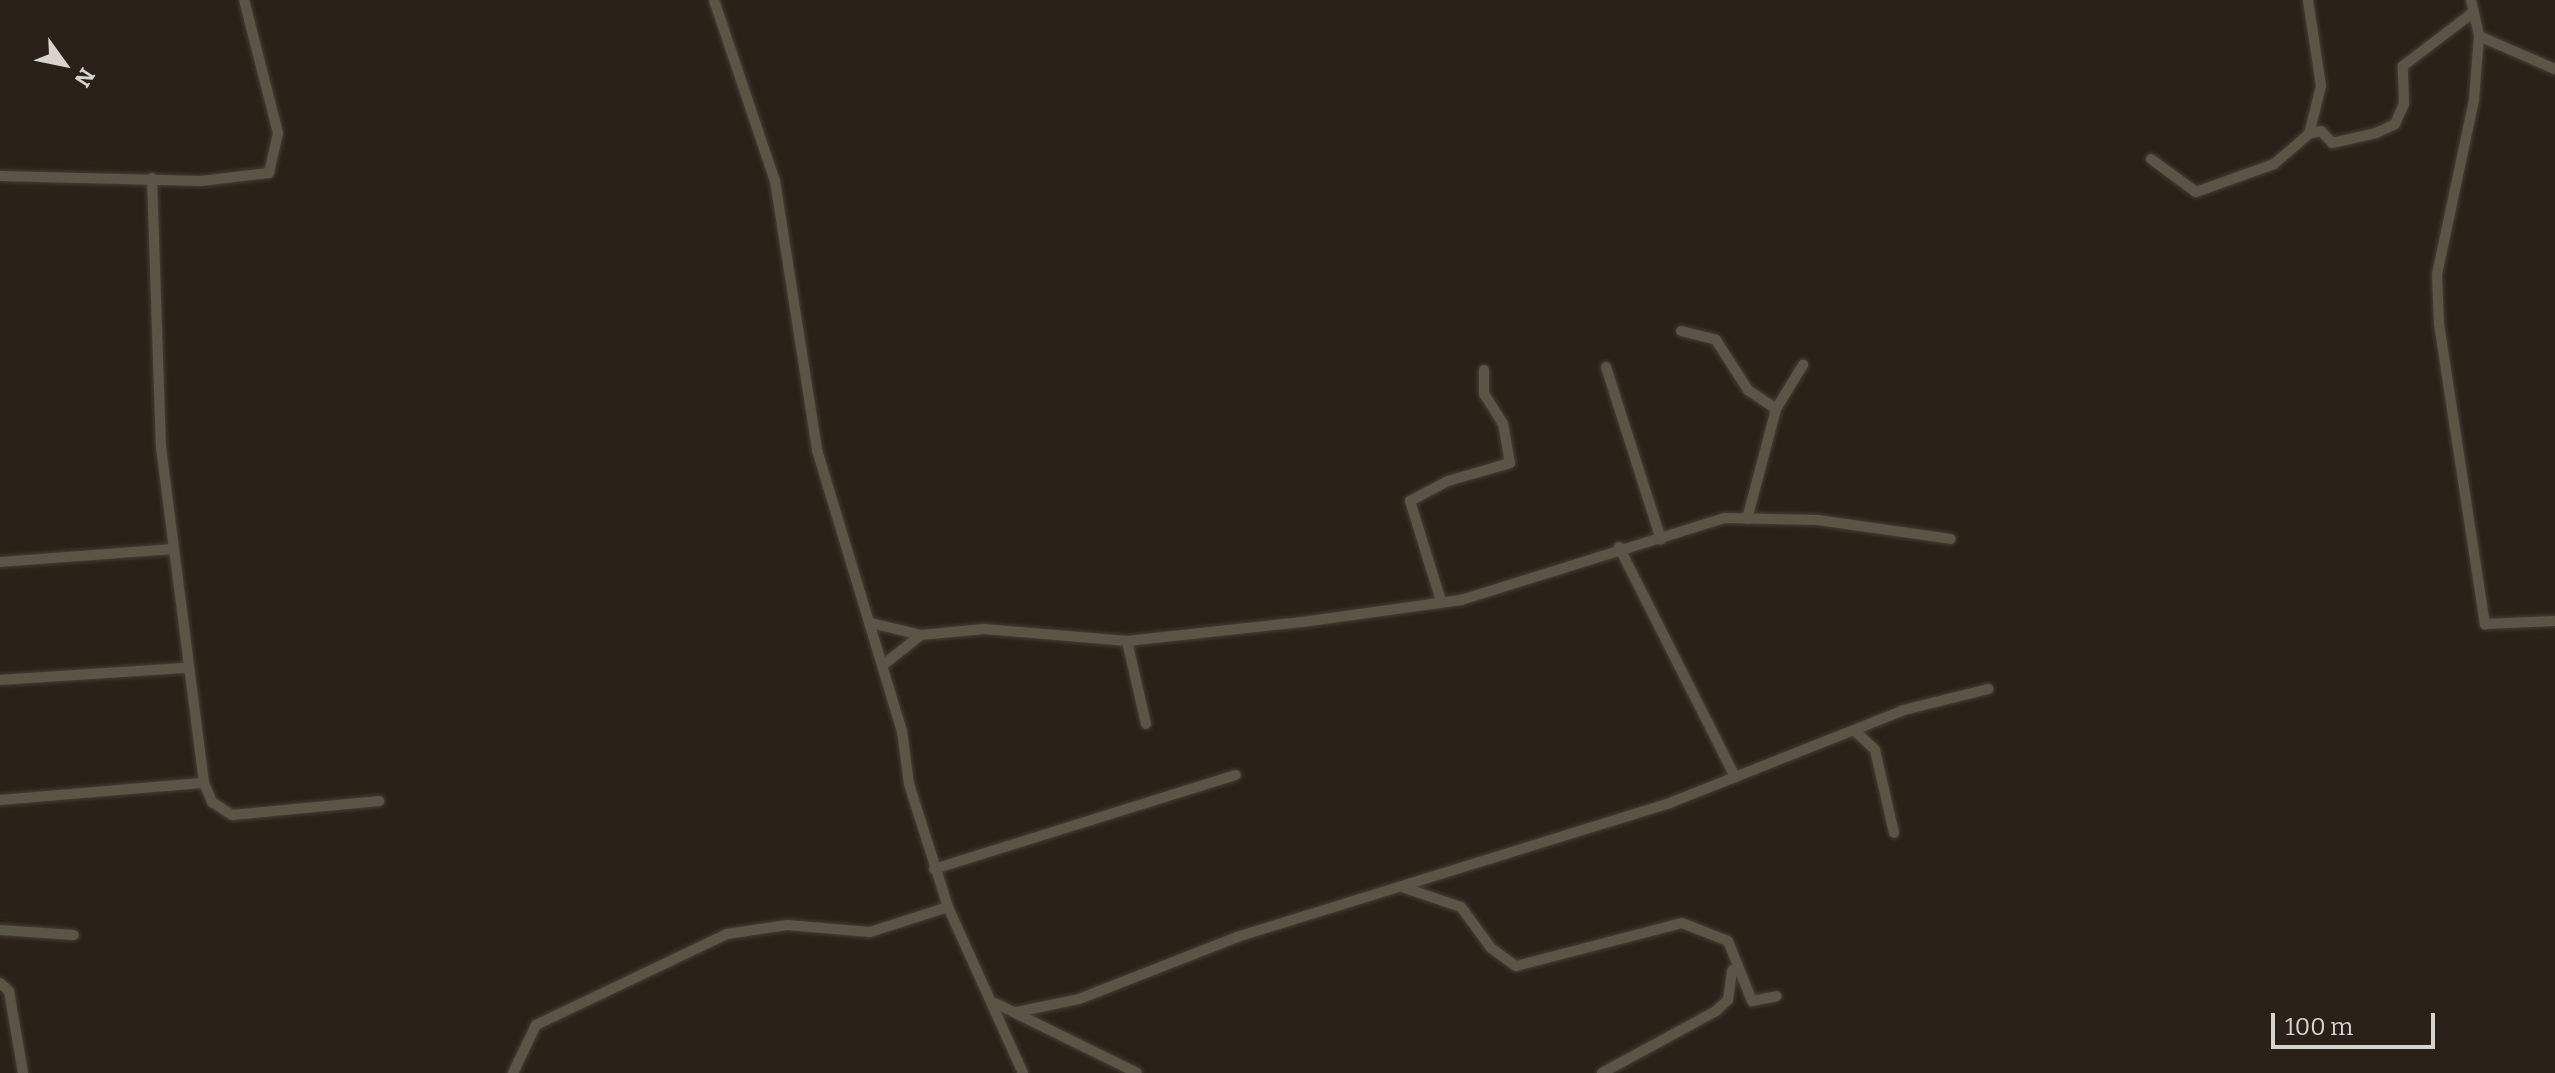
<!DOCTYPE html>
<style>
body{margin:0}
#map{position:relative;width:2555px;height:1073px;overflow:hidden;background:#2a2218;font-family:Bitter,serif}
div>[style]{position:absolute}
.roads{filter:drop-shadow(0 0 2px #463e35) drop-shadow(0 0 2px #463e35)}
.minor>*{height:10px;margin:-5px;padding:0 5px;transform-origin:5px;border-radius:5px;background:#5a5546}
span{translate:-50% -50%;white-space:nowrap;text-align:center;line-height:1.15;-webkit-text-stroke:8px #2a2218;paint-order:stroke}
.north{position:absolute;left:24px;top:24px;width:80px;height:80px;-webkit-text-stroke:6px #2a2218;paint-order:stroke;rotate:123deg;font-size:22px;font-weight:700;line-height:32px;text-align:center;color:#d9d3cd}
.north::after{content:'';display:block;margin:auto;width:28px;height:36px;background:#d9d3cd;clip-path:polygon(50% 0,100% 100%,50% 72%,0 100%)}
.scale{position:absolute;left:2271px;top:1013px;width:164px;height:36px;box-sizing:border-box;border:4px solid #d9d3cd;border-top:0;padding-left:10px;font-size:24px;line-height:28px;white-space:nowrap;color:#d9d3cd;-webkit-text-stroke:6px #2a2218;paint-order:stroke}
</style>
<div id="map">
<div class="roads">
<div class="minor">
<div style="left:714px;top:0;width:191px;rotate:71.4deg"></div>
<div style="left:775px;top:181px;width:272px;rotate:81.1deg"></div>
<div style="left:817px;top:450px;width:294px;rotate:73.2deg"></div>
<div style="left:902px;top:731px;width:53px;rotate:82.5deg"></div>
<div style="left:909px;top:784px;width:129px;rotate:72.4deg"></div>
<div style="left:948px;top:907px;width:182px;rotate:65.7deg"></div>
<div style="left:2308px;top:0;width:87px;rotate:81.4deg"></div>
<div style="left:2321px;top:86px;width:49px;rotate:104deg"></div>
<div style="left:2471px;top:0;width:37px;rotate:77deg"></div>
<div style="left:2479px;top:36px;width:64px;rotate:94.5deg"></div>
<div style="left:2474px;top:100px;width:178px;rotate:102deg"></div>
<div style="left:2437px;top:274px;width:50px;rotate:87.7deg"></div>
<div style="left:2439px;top:324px;width:304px;rotate:81.3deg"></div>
<div style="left:2485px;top:624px;width:70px;rotate:-2.5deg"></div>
<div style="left:2479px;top:36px;width:83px;rotate:23.5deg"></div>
<div style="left:2151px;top:159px;width:56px;rotate:36.3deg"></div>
<div style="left:2196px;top:192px;width:83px;rotate:-19.7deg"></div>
<div style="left:2274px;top:164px;width:46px;rotate:-40.6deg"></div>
<div style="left:2309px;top:134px;width:12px;rotate:-14deg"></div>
<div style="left:2321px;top:131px;width:16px;rotate:47deg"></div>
<div style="left:2332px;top:143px;width:45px;rotate:-12.8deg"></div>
<div style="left:2376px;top:133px;width:21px;rotate:-25deg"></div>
<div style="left:2395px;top:124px;width:22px;rotate:-66deg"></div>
<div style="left:2404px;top:104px;width:38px;rotate:-92deg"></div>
<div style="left:2403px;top:66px;width:86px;rotate:-37.4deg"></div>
<div style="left:0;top:176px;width:201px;rotate:1.4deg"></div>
<div style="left:201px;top:181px;width:68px;rotate:-6.7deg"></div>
<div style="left:269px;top:173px;width:41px;rotate:-77.3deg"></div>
<div style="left:278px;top:133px;width:137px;rotate:-104.3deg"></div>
<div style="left:152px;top:178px;width:269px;rotate:88.1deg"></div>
<div style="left:161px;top:447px;width:339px;rotate:82.7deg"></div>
<div style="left:204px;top:783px;width:21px;rotate:67deg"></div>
<div style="left:212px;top:802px;width:24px;rotate:33deg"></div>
<div style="left:232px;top:815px;width:148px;rotate:-5.4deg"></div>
<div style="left:1681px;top:331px;width:36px;rotate:14deg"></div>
<div style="left:1716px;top:340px;width:59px;rotate:57.4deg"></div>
<div style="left:1748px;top:390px;width:34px;rotate:34deg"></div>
<div style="left:1606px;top:367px;width:181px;rotate:72.3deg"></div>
<div style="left:1747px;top:519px;width:114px;rotate:-75.2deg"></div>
<div style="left:1776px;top:409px;width:52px;rotate:-58.5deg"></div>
<div style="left:1619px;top:547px;width:258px;rotate:63.2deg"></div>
<div style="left:0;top:562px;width:172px;rotate:-4.3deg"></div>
<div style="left:1441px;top:601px;width:105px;rotate:-107.2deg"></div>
<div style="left:1410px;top:501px;width:43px;rotate:-27.8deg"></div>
<div style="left:1448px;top:481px;width:65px;rotate:-16.2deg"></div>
<div style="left:1510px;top:463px;width:40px;rotate:-100deg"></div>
<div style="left:1503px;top:424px;width:36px;rotate:-122deg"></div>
<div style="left:1484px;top:394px;width:24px;rotate:-90deg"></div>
<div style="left:871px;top:623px;width:51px;rotate:13.5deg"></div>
<div style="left:921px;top:635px;width:63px;rotate:-5.4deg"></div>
<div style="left:984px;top:629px;width:144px;rotate:4.8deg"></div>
<div style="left:1127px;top:641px;width:176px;rotate:-6.2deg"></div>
<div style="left:1302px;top:622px;width:161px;rotate:-7.9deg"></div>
<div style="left:1461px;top:600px;width:276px;rotate:-17.3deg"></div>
<div style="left:1725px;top:518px;width:93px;rotate:1.2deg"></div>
<div style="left:1818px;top:520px;width:134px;rotate:8.1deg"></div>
<div style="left:1127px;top:641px;width:85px;rotate:77.1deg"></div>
<div style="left:883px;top:665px;width:48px;rotate:-38.3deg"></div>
<div style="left:0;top:680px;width:187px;rotate:-3.7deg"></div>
<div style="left:1856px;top:732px;width:26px;rotate:43deg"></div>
<div style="left:1875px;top:750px;width:85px;rotate:77.1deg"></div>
<div style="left:0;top:800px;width:205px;rotate:-4.8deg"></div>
<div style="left:934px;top:869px;width:316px;rotate:-17.3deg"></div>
<div style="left:1405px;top:888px;width:59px;rotate:18.7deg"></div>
<div style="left:1461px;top:907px;width:51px;rotate:53.8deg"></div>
<div style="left:1491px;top:948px;width:31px;rotate:36deg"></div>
<div style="left:1516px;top:966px;width:171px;rotate:-14.5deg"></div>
<div style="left:1682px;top:923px;width:49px;rotate:21.4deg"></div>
<div style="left:1728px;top:941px;width:65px;rotate:68.2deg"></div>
<div style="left:1752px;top:1001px;width:25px;rotate:-11deg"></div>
<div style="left:0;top:930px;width:74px;rotate:3.9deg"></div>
<div style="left:0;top:983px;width:12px;rotate:42deg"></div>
<div style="left:9px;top:991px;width:83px;rotate:80.3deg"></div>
<div style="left:995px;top:1003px;width:158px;rotate:26.2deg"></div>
<div style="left:1017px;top:1012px;width:63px;rotate:-11.8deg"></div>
<div style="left:1079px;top:999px;width:170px;rotate:-21.4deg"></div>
<div style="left:1237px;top:937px;width:455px;rotate:-17.2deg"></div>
<div style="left:1672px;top:802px;width:250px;rotate:-21.6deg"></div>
<div style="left:1904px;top:710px;width:87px;rotate:-14deg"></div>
<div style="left:513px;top:1073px;width:53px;rotate:-64.4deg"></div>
<div style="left:536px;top:1025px;width:212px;rotate:-25.5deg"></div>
<div style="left:727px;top:934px;width:61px;rotate:-8.5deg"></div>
<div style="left:787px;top:925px;width:83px;rotate:4.8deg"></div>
<div style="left:870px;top:932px;width:82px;rotate:-17.8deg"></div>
<div style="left:1602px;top:1073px;width:130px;rotate:-28.5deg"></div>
<div style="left:1716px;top:1011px;width:16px;rotate:-43deg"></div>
<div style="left:1728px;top:1000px;width:30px;rotate:-82deg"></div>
</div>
</div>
<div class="north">N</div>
<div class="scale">100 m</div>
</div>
